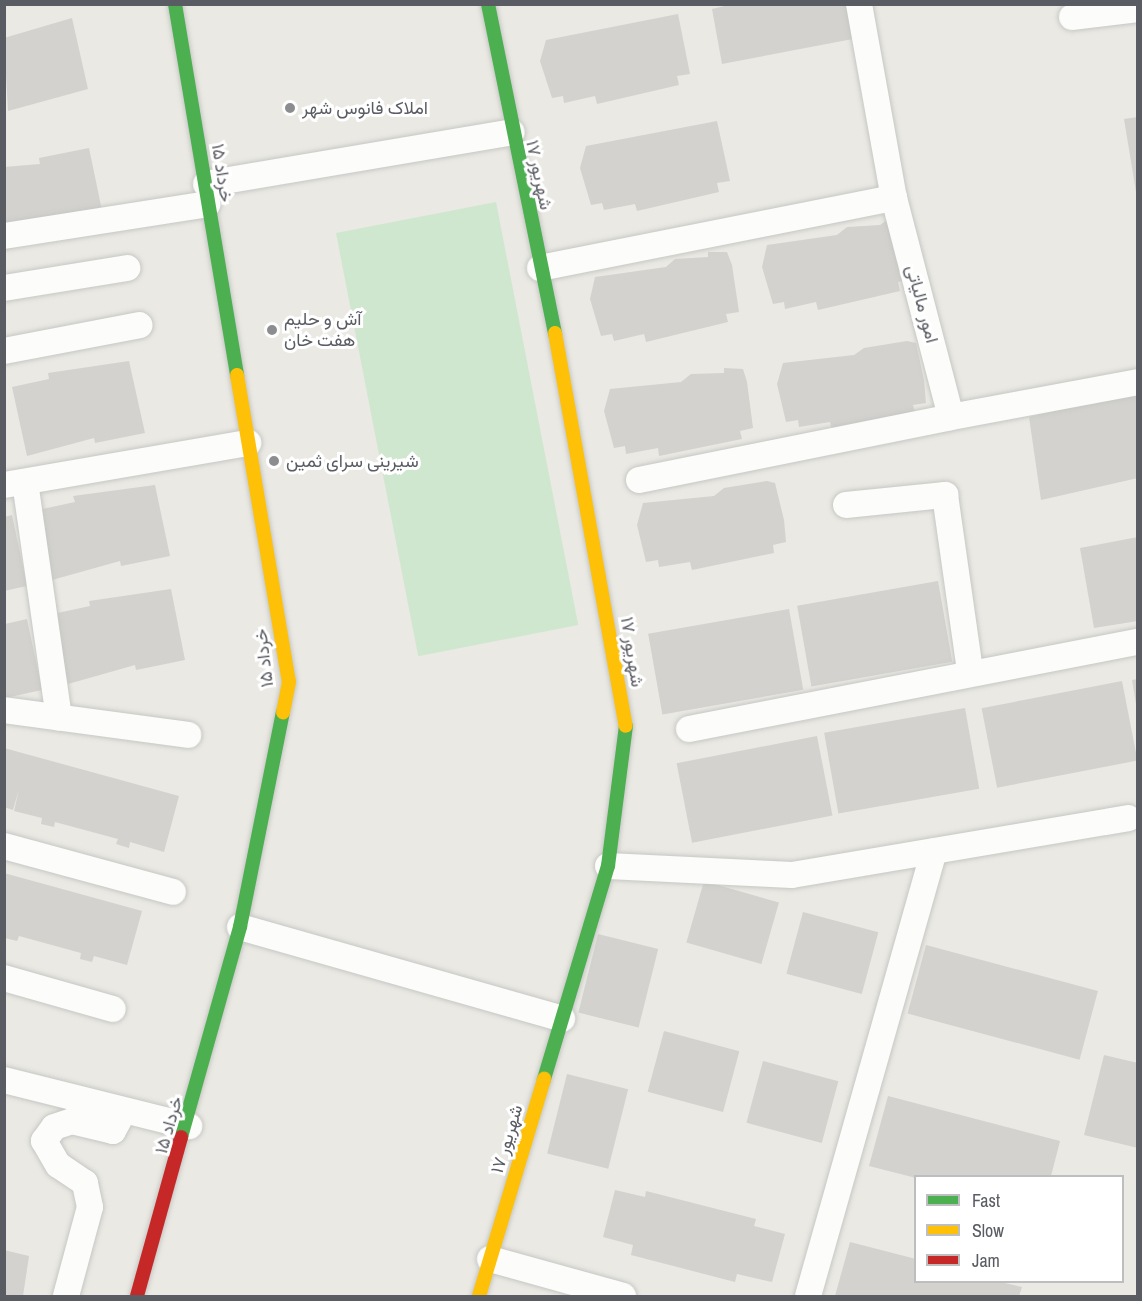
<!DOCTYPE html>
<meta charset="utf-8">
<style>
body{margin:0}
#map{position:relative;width:1142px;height:1301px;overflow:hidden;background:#eae9e3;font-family:"Archivo Narrow",Vazirmatn,sans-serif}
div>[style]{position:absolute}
.green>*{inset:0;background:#d0e7cf;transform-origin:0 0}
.building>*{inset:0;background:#d3d2ce;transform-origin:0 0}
.roads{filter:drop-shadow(0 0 2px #c6c7c5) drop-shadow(0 0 2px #c6c7c5)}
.street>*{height:26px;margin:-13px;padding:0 13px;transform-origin:13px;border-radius:13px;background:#fcfcfb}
.fast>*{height:14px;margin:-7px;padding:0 7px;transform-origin:7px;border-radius:7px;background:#4caf50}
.slow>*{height:14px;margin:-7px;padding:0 7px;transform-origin:7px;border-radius:7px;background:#ffc107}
.jam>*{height:14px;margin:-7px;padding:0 7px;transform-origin:7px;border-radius:7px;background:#c62828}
.dots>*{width:16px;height:16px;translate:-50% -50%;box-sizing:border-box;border:3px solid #fff;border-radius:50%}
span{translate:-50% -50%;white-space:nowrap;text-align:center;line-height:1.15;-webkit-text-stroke:6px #fff;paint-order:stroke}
.poi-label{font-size:18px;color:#595c62}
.left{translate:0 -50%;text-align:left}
.street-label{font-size:18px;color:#595c62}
.frame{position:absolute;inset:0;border:6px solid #595c62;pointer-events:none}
.legend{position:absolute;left:914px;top:1175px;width:210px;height:108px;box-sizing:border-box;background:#fff;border:2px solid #bdbec0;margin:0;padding:8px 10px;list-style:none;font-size:18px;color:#595c62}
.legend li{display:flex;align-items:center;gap:12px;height:30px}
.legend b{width:30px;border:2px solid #bdbec0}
</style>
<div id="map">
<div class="green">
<div style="left:496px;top:202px;width:431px;height:163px;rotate:79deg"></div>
</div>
<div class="building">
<div style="clip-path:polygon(733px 4px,851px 4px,858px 38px,722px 64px,712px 9px)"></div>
<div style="clip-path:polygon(678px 14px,690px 74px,677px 76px,679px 85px,597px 104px,595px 96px,564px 103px,563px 96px,552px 98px,540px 61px,546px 40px)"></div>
<div style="clip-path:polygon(72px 18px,88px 89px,8px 111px,4px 38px)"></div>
<div style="clip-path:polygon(1138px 117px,1138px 192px,1136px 192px,1124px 119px)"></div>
<div style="clip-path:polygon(717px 121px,730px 181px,717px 183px,719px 192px,637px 211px,635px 204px,604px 210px,602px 203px,591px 205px,580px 168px,586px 146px)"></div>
<div style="clip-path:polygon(89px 148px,104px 220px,4px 240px,4px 167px,40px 164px,39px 158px)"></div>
<div style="clip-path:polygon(890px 218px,911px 279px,898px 282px,900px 291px,818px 310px,816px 302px,785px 309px,784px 302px,773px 304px,762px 267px,767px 245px,837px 235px,847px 227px,880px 225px)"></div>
<div style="clip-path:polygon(708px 252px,727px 252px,732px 265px,739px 312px,726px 314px,728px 322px,646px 342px,644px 334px,614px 341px,612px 334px,601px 336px,590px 299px,595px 277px,666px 267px,675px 259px,708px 257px)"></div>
<div style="clip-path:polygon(907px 341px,916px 343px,924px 380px,926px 403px,913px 405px,915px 413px,832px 430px,830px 422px,799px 427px,798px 420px,786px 422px,777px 384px,783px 363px,854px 355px,864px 348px)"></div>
<div style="clip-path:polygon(129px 361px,145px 433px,95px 443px,94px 438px,27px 456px,12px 387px,49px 379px,48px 373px)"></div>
<div style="clip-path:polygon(724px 368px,743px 369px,747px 382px,753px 428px,740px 431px,742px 439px,659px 456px,658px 448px,626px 454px,625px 446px,614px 448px,604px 411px,610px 389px,681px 382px,691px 374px,724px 373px)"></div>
<div style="clip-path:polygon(1138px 392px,1138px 478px,1041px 500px,1029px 417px)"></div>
<div style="clip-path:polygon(767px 481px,775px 483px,784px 520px,786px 542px,773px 545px,774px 553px,692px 570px,690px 562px,659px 567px,658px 560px,646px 562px,637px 525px,643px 503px,714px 496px,724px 488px)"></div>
<div style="clip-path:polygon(155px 485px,170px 556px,121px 566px,120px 561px,52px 580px,38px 510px,75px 502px,73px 496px)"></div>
<div style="clip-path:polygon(12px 515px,27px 586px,4px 591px,4px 517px)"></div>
<div style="clip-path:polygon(1138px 537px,1138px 621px,1094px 628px,1080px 548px)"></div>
<div style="left:938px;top:581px;width:82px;height:143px;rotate:80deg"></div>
<div style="clip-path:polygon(171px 589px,185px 660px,136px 670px,135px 665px,68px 684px,53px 614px,90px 606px,89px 601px)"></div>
<div style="left:789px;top:609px;width:82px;height:143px;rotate:80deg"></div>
<div style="clip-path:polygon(27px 619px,42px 690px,5px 698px,5px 624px)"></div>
<div style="clip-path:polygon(1138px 679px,1138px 704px,1136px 704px,1132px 680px)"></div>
<div style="left:1122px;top:681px;width:81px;height:143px;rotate:79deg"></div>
<div style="left:965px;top:708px;width:82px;height:143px;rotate:80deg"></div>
<div style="left:817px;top:736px;width:81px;height:143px;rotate:79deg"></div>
<div style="clip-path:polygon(4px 748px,179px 796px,164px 852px,130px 842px,129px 848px,116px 844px,118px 839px,55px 822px,54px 827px,41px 824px,42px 818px,14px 811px,19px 789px,13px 810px,4px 807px)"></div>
<div style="clip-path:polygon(4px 873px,142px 911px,127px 965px,94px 956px,92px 962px,80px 959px,81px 953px,19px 936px,17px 941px,5px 938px)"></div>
<div style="left:704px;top:881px;width:78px;height:64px;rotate:16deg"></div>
<div style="left:803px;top:912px;width:78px;height:64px;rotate:15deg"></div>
<div style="left:598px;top:934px;width:62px;height:81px;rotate:14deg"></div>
<div style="left:926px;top:945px;width:178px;height:71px;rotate:15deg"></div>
<div style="left:664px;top:1031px;width:78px;height:63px;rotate:15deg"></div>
<div style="clip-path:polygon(1104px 1055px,1138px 1063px,1138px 1148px,1084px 1135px)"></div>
<div style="left:763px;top:1061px;width:78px;height:64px;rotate:15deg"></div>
<div style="left:567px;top:1074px;width:63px;height:82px;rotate:14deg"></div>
<div style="clip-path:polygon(888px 1096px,1060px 1141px,1051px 1176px,916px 1178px,869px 1166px)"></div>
<div style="clip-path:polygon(615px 1190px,645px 1197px,646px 1191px,756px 1219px,754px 1226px,785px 1234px,772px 1282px,737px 1274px,735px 1282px,631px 1255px,633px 1245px,603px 1237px)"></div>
<div style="clip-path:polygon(850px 1242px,916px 1259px,916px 1282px,1000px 1282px,1022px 1287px,1019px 1296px,835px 1296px)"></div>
<div style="clip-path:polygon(4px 1250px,29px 1256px,23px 1296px,4px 1296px)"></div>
</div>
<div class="roads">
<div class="street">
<div style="left:859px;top:4px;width:197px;rotate:79.8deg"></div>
<div style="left:894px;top:198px;width:226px;rotate:75.4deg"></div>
<div style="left:951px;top:417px;width:190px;rotate:-10.6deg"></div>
<div style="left:1072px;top:17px;width:66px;rotate:-6.9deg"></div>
<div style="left:206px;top:184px;width:310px;rotate:-9.6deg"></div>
<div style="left:4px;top:236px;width:206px;rotate:-8.9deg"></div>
<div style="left:540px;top:268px;width:361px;rotate:-11.2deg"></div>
<div style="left:4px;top:288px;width:125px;rotate:-9.2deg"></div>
<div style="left:4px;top:351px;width:138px;rotate:-10.8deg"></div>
<div style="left:639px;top:480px;width:318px;rotate:-11.4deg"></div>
<div style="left:25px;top:482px;width:238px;rotate:81.8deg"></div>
<div style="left:4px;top:485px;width:248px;rotate:-9.8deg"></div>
<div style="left:846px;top:505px;width:100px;rotate:-5.8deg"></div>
<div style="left:945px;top:495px;width:177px;rotate:81.9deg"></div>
<div style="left:4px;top:710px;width:186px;rotate:7.7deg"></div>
<div style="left:689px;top:729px;width:457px;rotate:-11deg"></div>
<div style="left:4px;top:846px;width:175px;rotate:15.2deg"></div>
<div style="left:608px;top:866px;width:184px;rotate:2.8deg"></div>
<div style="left:792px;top:875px;width:341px;rotate:-9.6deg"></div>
<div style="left:240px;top:927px;width:335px;rotate:15.9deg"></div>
<div style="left:4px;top:978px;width:113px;rotate:15.9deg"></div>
<div style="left:4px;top:1080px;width:191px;rotate:14deg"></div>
<div style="left:490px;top:1259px;width:138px;rotate:15.5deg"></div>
<div style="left:66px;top:1296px;width:92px;rotate:-74.9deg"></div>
<div style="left:90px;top:1207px;width:25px;rotate:-102deg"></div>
<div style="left:85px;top:1183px;width:32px;rotate:-146deg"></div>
<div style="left:58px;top:1165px;width:28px;rotate:-120deg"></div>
<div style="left:44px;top:1141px;width:17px;rotate:-54deg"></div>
<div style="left:54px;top:1127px;width:19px;rotate:-18deg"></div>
<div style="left:72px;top:1121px;width:42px;rotate:13.7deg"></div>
<div style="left:113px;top:1131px;width:21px;rotate:-62deg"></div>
<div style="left:808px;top:1296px;width:462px;rotate:-74.2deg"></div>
</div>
<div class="fast">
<div style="left:175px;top:4px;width:376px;rotate:80.5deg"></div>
<div style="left:488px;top:4px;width:336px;rotate:78.5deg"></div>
<div style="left:544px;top:1079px;width:222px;rotate:-73.3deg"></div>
<div style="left:608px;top:866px;width:141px;rotate:-82.7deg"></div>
<div style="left:181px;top:1137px;width:218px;rotate:-74.3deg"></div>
<div style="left:240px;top:927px;width:219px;rotate:-78.7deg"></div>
</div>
<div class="slow">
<div style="left:555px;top:333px;width:399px;rotate:79.8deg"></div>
<div style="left:237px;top:375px;width:311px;rotate:80.4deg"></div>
<div style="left:289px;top:682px;width:31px;rotate:101deg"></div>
<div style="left:479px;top:1296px;width:227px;rotate:-73.3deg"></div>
</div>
<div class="jam">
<div style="left:137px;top:1296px;width:165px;rotate:-74.5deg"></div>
</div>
</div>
<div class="dots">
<div style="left:290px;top:108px;background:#8c8d8f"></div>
<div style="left:272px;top:330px;background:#8c8d8f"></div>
<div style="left:274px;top:461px;background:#8c8d8f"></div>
</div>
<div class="poi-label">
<span class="left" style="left:302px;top:108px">املاک فانوس شهر</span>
<span class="left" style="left:284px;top:330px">آش و حلیم<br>هفت خان</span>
<span class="left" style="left:286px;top:461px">شیرینی سرای ثمین</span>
</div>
<div class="street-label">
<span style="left:222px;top:173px;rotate:81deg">۱۵ خرداد</span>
<span style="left:539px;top:175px;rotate:78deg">۱۷ شهریور</span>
<span style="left:922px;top:304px;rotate:75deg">امور مالیاتی</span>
<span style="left:632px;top:652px;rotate:81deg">۱۷ شهریور</span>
<span style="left:264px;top:658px;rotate:-97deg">۱۵ خرداد</span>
<span style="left:169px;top:1125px;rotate:-74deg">۱۵ خرداد</span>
<span style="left:507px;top:1139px;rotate:-73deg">۱۷ شهریور</span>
</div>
<div class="frame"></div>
<ul class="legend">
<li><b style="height:8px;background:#4caf50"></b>Fast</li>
<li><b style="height:8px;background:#ffc107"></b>Slow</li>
<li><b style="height:8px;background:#c62828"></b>Jam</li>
</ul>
</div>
